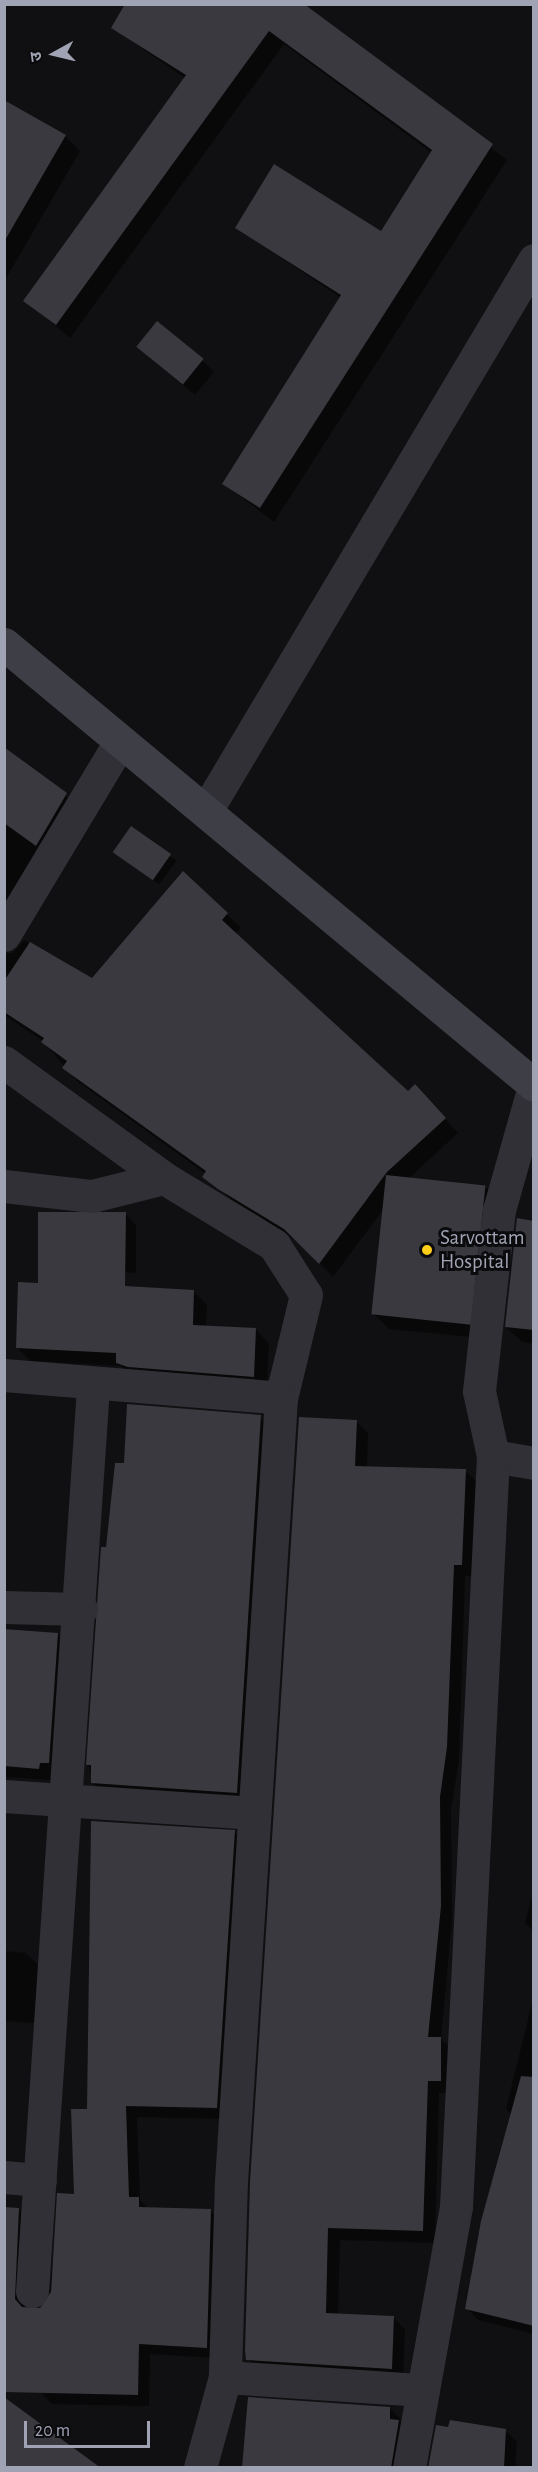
<!DOCTYPE html>
<meta charset="utf-8">
<style>
body{margin:0}
#map{position:relative;width:538px;height:2472px;overflow:hidden;background:#100f11;font-family:"Alegreya Sans","Noto Sans Devanagari",sans-serif}
div>[style]{position:absolute}
.shadow>*{inset:0;background:#0007;transform-origin:0 0}
.building>*{inset:0;background:#39393f;transform-origin:0 0}
.street>*{height:33px;margin:-16.5px;padding:0 16.5px;transform-origin:16.5px;border-radius:16.5px;background:#303036}
.secondary>*{height:33px;margin:-16.5px;padding:0 16.5px;transform-origin:16.5px;border-radius:16.5px;background:#3e3f46}
.dots>*{width:16px;height:16px;translate:-50% -50%;box-sizing:border-box;border:3px solid #0b0a0c;border-radius:50%}
span{translate:-50% -50%;white-space:nowrap;text-align:center;line-height:1.15;-webkit-text-stroke:6px #0b0a0c;paint-order:stroke}
.poi-label{font-size:21px;color:#9fa3b3}
.left{translate:0 -50%;text-align:left}
.frame{position:absolute;inset:0;border:6px solid #9fa3b3;pointer-events:none}
.north{position:absolute;left:24px;top:24px;width:60px;height:60px;-webkit-text-stroke:4px #0b0a0c;paint-order:stroke;rotate:262deg;font-size:16px;font-weight:700;line-height:24px;text-align:center;color:#9fa3b3}
.north::after{content:'';display:block;margin:auto;width:21px;height:27px;background:#9fa3b3;clip-path:polygon(50% 0,100% 100%,50% 72%,0 100%)}
.scale{position:absolute;left:24px;top:2421px;width:126px;height:27px;box-sizing:border-box;border:3px solid #9fa3b3;border-top:0;padding-left:8px;font-size:18px;line-height:21px;white-space:nowrap;color:#9fa3b3;-webkit-text-stroke:4px #0b0a0c;paint-order:stroke}
</style>
<div id="map">
<div class="shadow">
<div style="clip-path:polygon(301px 4px,507px 160px,274px 522px,224px 484px,341px 298px,237px 228px,381px 233px,432px 153px,284px 44px,70px 338px,25px 300px,186px 79px,113px 28px)"></div>
<div style="clip-path:polygon(4px 101px,65px 136px,80px 151px,4px 282px)"></div>
<div style="clip-path:polygon(150px 358px,203px 361px,214px 372px,195px 395px)"></div>
<div style="clip-path:polygon(4px 746px,80px 808px,4px 903px)"></div>
<div style="left:131px;top:828px;width:56px;height:29px;rotate:36deg"></div>
<div style="clip-path:polygon(184px 873px,241px 928px,235px 934px,408px 1093px,428px 1100px,458px 1133px,408px 1179px,486px 1187px,501px 1202px,482px 1338px,389px 1329px,374px 1314px,385px 1207px,333px 1277px,299px 1242px,234px 1203px,206px 1174px,77px 1081px,43px 1041px,4px 1015px,4px 953px,13px 953px,24px 940px,93px 980px)"></div>
<div style="clip-path:polygon(125px 1213px,136px 1225px,136px 1273px,51px 1266px)"></div>
<div style="clip-path:polygon(534px 1223px,534px 1344px,522px 1342px,506px 1327px)"></div>
<div style="clip-path:polygon(193px 1291px,207px 1305px,206px 1327px,256px 1330px,269px 1343px,267px 1390px,131px 1376px,121px 1366px,31px 1361px,17px 1348px)"></div>
<div style="clip-path:polygon(260px 1417px,271px 1428px,247px 1803px,103px 1793px,93px 1783px,88px 1764px,107px 1549px,125px 1465px)"></div>
<div style="clip-path:polygon(356px 1421px,368px 1433px,367px 1467px,466px 1471px,478px 1483px,474px 1576px,465px 1576px,459px 1760px,451px 1809px,452px 1919px,441px 2039px,452px 2050px,452px 2093px,439px 2093px,435px 2243px,340px 2240px,338px 2315px,393px 2317px,405px 2330px,403px 2381px,260px 2371px,248px 2359px)"></div>
<div style="clip-path:polygon(4px 1630px,57px 1634px,69px 1646px,51px 1780px,4px 1777px)"></div>
<div style="clip-path:polygon(234px 1832px,246px 1844px,228px 2119px,137px 2117px,140px 2200px,148px 2208px,211px 2211px,222px 2223px,218px 2358px,150px 2354px,149px 2406px,52px 2404px,40px 2392px,59px 2195px,75px 2195px,89px 2110px)"></div>
<div style="clip-path:polygon(534px 1889px,534px 1932px,525px 1923px)"></div>
<div style="clip-path:polygon(4px 1951px,26px 1953px,38px 1965px,34px 2023px,4px 2021px)"></div>
<div style="clip-path:polygon(534px 1995px,534px 2334px,478px 2320px,467px 2308px,513px 2116px,506px 2109px)"></div>
<div style="clip-path:polygon(18px 2209px,30px 2221px,28px 2312px,4px 2310px)"></div>
<div style="clip-path:polygon(390px 2408px,401px 2420px,405px 2468px,243px 2468px)"></div>
<div style="clip-path:polygon(437px 2427px,505px 2430px,517px 2442px,515px 2468px,428px 2468px)"></div>
</div>
<div class="building">
<div style="clip-path:polygon(125px 4px,304px 4px,493px 144px,260px 508px,222px 484px,341px 295px,235px 228px,274px 164px,381px 231px,432px 150px,269px 31px,56px 325px,23px 301px,186px 75px,111px 28px)"></div>
<div style="clip-path:polygon(4px 100px,66px 135px,4px 242px)"></div>
<div style="left:157px;top:321px;width:60px;height:33px;rotate:39deg"></div>
<div style="clip-path:polygon(4px 747px,67px 793px,36px 846px,4px 823px)"></div>
<div style="left:131px;top:826px;width:49px;height:32px;rotate:35deg"></div>
<div style="clip-path:polygon(183px 871px,228px 913px,222px 920px,408px 1091px,415px 1084px,446px 1118px,387px 1172px,319px 1264px,284px 1229px,218px 1189px,202px 1177px,206px 1171px,62px 1068px,67px 1061px,41px 1042px,44px 1038px,4px 1012px,4px 981px,30px 942px,92px 978px)"></div>
<div style="left:386px;top:1175px;width:100px;height:140px;rotate:6deg"></div>
<div style="clip-path:polygon(38px 1212px,126px 1212px,125px 1286px,194px 1290px,193px 1325px,256px 1328px,254px 1377px,128px 1367px,116px 1363px,116px 1353px,16px 1348px,18px 1282px,38px 1283px)"></div>
<div style="clip-path:polygon(517px 1218px,534px 1221px,534px 1330px,505px 1327px)"></div>
<div style="clip-path:polygon(127px 1404px,261px 1415px,237px 1793px,91px 1783px,91px 1765px,86px 1765px,101px 1547px,106px 1547px,115px 1463px,124px 1463px)"></div>
<div style="clip-path:polygon(299px 1417px,357px 1420px,355px 1466px,466px 1469px,462px 1565px,454px 1565px,447px 1747px,440px 1797px,441px 1906px,428px 2037px,441px 2037px,441px 2081px,428px 2081px,423px 2231px,328px 2228px,326px 2313px,394px 2316px,392px 2369px,246px 2360px,245px 2350px,250px 2182px)"></div>
<div style="clip-path:polygon(4px 1629px,58px 1633px,49px 1763px,40px 1763px,39px 1769px,4px 1766px)"></div>
<div style="clip-path:polygon(91px 1821px,235px 1830px,217px 2108px,126px 2106px,129px 2197px,139px 2197px,139px 2207px,211px 2209px,207px 2348px,139px 2344px,138px 2395px,4px 2392px,4px 2207px,19px 2208px,15px 2299px,22px 2307px,40px 2308px,51px 2292px,57px 2193px,74px 2194px,71px 2109px,87px 2109px)"></div>
<div style="clip-path:polygon(521px 2076px,534px 2077px,534px 2326px,465px 2309px,481px 2221px)"></div>
<div style="clip-path:polygon(4px 2397px,101px 2468px,4px 2468px)"></div>
<div style="clip-path:polygon(248px 2397px,390px 2407px,390px 2419px,399px 2420px,391px 2468px,242px 2468px)"></div>
<div style="clip-path:polygon(450px 2420px,506px 2429px,504px 2468px,428px 2468px,436px 2425px,448px 2427px)"></div>
</div>
<div class="street">
<div style="left:207px;top:809px;width:639px;rotate:-59.22deg"></div>
<div style="left:4px;top:935px;width:225px;rotate:-59deg"></div>
<div style="left:4px;top:1062px;width:198px;rotate:35.9deg"></div>
<div style="left:164px;top:1178px;width:129px;rotate:31.3deg"></div>
<div style="left:274px;top:1245px;width:59px;rotate:57.4deg"></div>
<div style="left:306px;top:1295px;width:106px;rotate:103.6deg"></div>
<div style="left:281px;top:1398px;width:785px;rotate:93.65deg"></div>
<div style="left:231px;top:2181px;width:196px;rotate:91.8deg"></div>
<div style="left:225px;top:2377px;width:94px;rotate:105.4deg"></div>
<div style="left:4px;top:1186px;width:89px;rotate:6.5deg"></div>
<div style="left:92px;top:1196px;width:74px;rotate:-14deg"></div>
<div style="left:4px;top:1375px;width:278px;rotate:4.7deg"></div>
<div style="left:493px;top:1456px;width:42px;rotate:9.7deg"></div>
<div style="left:4px;top:1607px;width:77px;rotate:1.5deg"></div>
<div style="left:4px;top:1796px;width:251px;rotate:3.9deg"></div>
<div style="left:4px;top:2177px;width:36px;rotate:5deg"></div>
<div style="left:32px;top:2291px;width:906px;rotate:-86.14deg"></div>
<div style="left:225px;top:2377px;width:198px;rotate:3.8deg"></div>
<div style="left:409px;top:2468px;width:265px;rotate:-79.8deg"></div>
<div style="left:456px;top:2207px;width:752px;rotate:-87.18deg"></div>
<div style="left:493px;top:1456px;width:66px;rotate:-102.2deg"></div>
<div style="left:479px;top:1391px;width:182px;rotate:-83.7deg"></div>
<div style="left:499px;top:1210px;width:129px;rotate:-74.2deg"></div>
</div>
<div class="secondary">
<div style="left:4px;top:644px;width:689px;rotate:39.76deg"></div>
</div>
<div class="dots">
<div style="left:427px;top:1250px;background:#ffce19"></div>
</div>
<div class="poi-label">
<span class="left" style="left:440px;top:1250px">Sarvottam<br>Hospital</span>
</div>
<div class="frame"></div>
<div class="north">उ</div>
<div class="scale">20 m</div>
</div>
